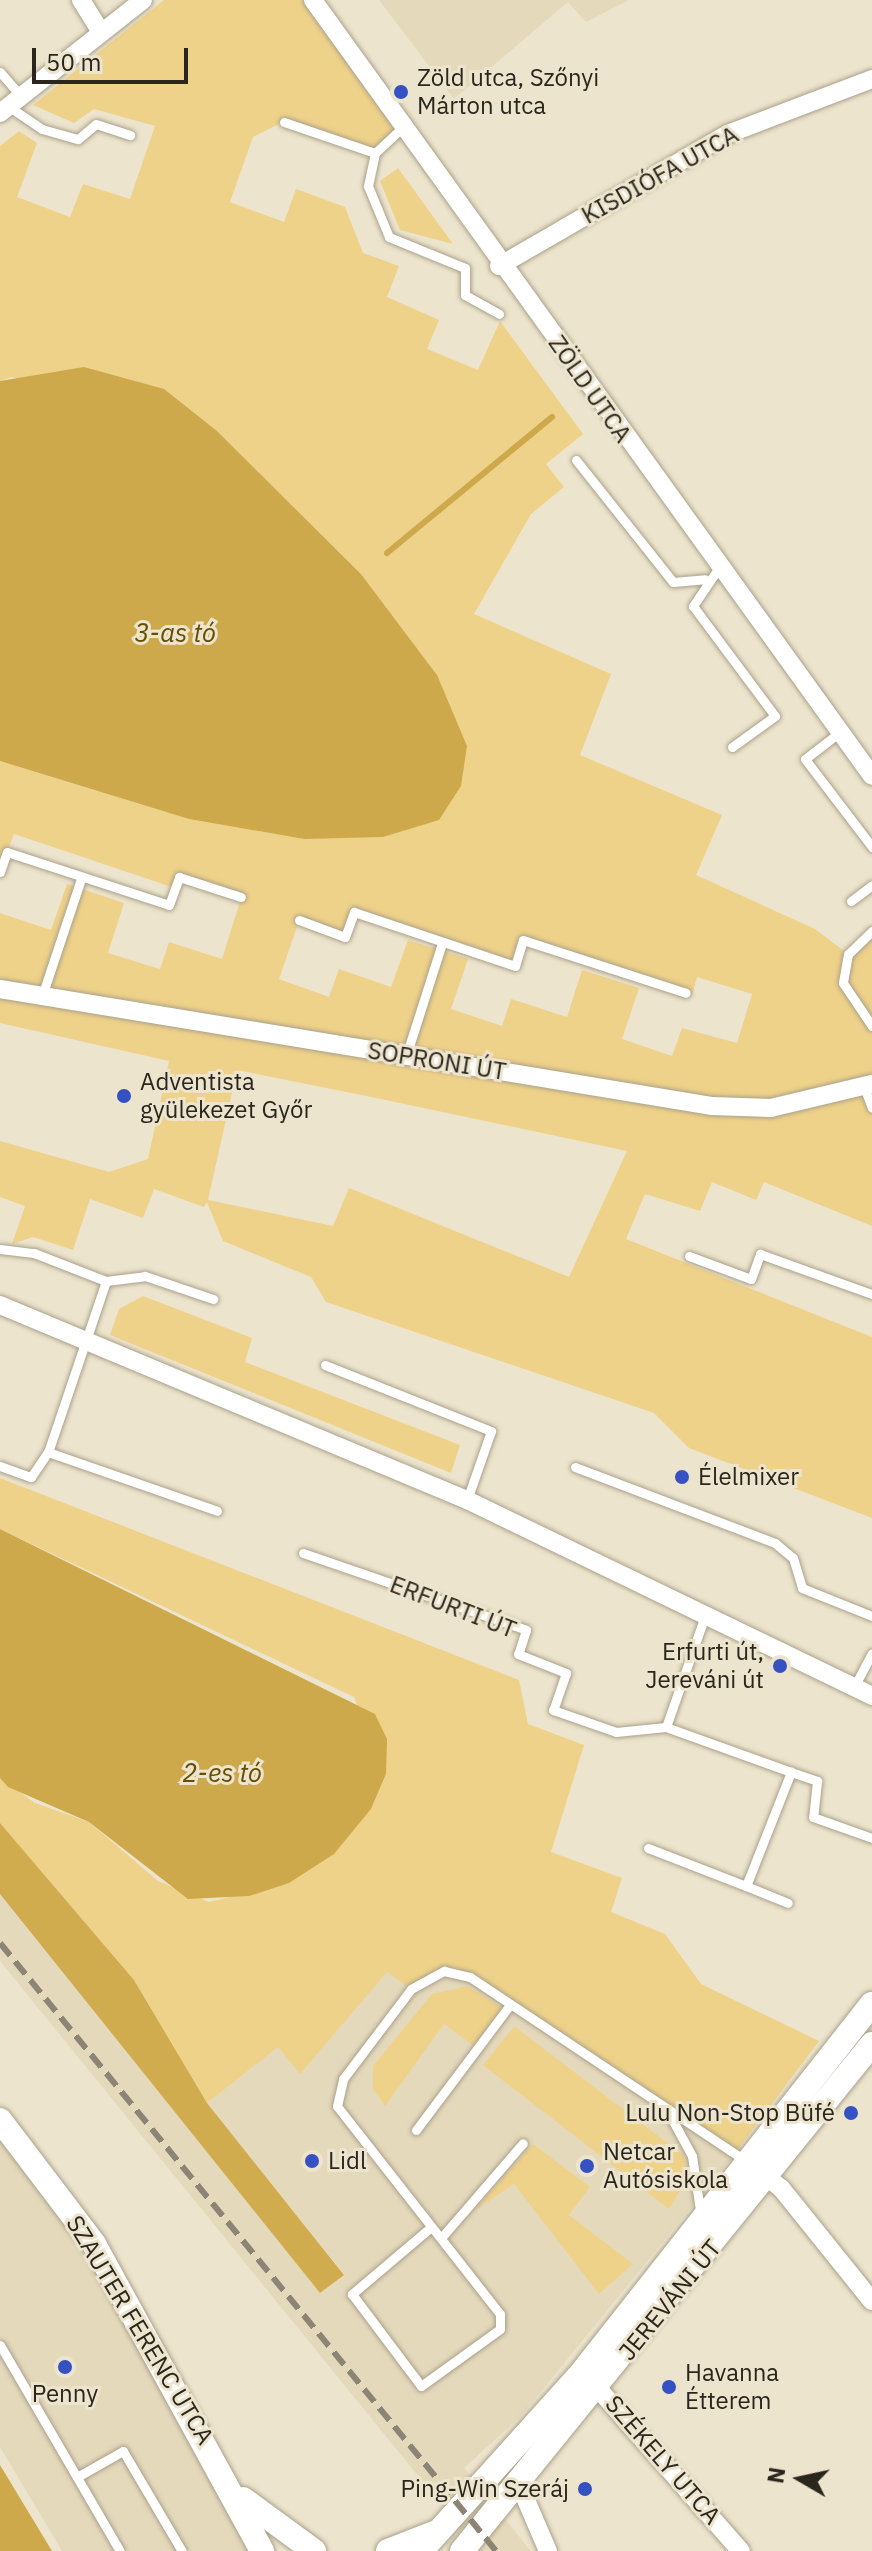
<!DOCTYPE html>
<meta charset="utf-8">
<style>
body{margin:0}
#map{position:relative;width:872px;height:2551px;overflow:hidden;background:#ede4cd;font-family:"IBM Plex Sans",sans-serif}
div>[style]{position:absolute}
.built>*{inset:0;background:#e5d9bc}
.green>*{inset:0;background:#efd289}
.forest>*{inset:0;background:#d0ac4e}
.water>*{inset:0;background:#cda94b}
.stream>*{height:6px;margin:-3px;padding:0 3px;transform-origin:3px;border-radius:3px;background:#cda94b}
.roads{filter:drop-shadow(0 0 2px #aaa18b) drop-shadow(0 0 2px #aaa18b)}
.lane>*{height:9px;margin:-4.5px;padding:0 4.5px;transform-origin:4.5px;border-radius:4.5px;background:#fff}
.street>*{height:18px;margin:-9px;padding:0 9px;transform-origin:9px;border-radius:9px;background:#fff}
.secondary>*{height:24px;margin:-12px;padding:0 12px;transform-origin:12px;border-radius:12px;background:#fff}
.rail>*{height:6px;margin-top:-3px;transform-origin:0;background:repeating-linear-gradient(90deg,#8c8576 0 16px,transparent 0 24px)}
.dots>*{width:22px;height:22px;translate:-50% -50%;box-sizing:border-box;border:4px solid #ede4cd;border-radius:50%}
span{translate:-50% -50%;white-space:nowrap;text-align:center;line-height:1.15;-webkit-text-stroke:6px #ede4cd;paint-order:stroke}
.poi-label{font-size:24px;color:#2a261e}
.left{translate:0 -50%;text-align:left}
.right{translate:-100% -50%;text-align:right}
.street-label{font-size:24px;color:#2a261e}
.water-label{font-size:26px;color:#674f01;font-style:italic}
.north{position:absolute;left:760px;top:2439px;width:80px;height:80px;-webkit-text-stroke:6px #ede4cd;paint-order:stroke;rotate:279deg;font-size:22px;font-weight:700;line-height:32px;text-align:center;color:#2a261e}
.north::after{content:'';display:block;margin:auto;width:28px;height:36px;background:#2a261e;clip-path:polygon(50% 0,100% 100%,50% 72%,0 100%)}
.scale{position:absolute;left:32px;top:48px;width:156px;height:36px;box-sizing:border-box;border:4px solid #2a261e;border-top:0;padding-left:10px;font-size:24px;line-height:28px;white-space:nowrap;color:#2a261e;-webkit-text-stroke:6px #ede4cd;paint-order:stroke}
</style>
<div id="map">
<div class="built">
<div style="clip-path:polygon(379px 0,629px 0,586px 22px,568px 2px,454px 99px)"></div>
<div style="clip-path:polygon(0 1894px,320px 2293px,344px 2274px,207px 2103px,278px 2046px,300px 2073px,386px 1971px,470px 1977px,732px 2157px,522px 2415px,464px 2468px,531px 2551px,479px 2551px,0 1961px)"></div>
<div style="clip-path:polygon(0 2120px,94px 2244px,262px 2551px,62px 2551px,0 2447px)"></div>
</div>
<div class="green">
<div style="clip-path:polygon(evenodd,164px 0,307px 0,397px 131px,375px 153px,283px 122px,253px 137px,230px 202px,284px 222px,296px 189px,345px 207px,363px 253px,399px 266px,387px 297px,439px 320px,427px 349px,478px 370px,500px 321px,583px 434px,546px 464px,564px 487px,531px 514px,474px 614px,611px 674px,580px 755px,722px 815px,696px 875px,815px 929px,848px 954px,872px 931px,872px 1226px,764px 1182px,756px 1200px,712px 1182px,700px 1211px,645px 1194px,626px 1239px,872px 1337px,872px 1518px,689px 1448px,654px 1413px,326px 1302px,311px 1277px,223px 1241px,207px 1202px,204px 1207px,154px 1189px,143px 1218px,90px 1199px,73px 1250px,33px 1237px,12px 1244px,25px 1206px,0 1197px,0 1141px,109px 1172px,148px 1159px,169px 1061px,0 1023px,0 913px,51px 930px,67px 884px,124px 903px,108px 953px,160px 969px,169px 942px,222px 959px,241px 898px,179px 877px,175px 888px,14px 834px,0 872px,0 761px,189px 819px,304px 839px,437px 675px,361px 574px,217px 431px,11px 377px,0 381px,0 146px,19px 131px,37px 143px,17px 197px,70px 217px,83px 184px,130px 199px,155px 126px,94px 109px,74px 123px,33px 105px,164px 0,354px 913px,515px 966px,524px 940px,692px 995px,697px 977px,752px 994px,737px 1043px,682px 1028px,672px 1056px,622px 1039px,639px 988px,582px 970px,567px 1017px,511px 999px,502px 1026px,451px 1009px,468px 959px,408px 940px,391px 987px,339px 969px,329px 997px,279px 979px,299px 921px,345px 937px,354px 913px,164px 0,237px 1070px,381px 1099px,627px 1151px,569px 1277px,349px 1188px,333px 1226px,208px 1200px,237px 1070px)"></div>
<div style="clip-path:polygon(398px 168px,453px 244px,400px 230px,380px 181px)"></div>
<div style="clip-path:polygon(143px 1296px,252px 1338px,245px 1362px,460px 1445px,451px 1473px,110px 1335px,119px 1309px)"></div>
<div style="clip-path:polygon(0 1478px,519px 1680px,528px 1724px,584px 1745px,551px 1852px,622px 1878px,611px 1912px,665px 1934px,701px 1984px,819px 2041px,732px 2157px,470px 1977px,444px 1971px,411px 1989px,387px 1972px,300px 2074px,278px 2047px,207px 2103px,134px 1980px,0 1823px,0 1778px,35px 1803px,89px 1822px,158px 1881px,209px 1902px,289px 1883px,371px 1809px,386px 1774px,354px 1697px,0 1529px)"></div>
<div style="clip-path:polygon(467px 1986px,502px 2008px,474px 2046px,444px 2024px,385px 2106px,373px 2089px,373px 2066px,432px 1994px)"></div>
<div style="clip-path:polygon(514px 2026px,683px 2155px,689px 2175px,669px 2209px,483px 2065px)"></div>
<div style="clip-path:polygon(533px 2144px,590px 2187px,569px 2215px,633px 2264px,599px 2294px,514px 2184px,475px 2210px)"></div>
</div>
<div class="forest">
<div style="clip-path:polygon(0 1823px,134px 1980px,207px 2103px,344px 2275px,320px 2293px,0 1894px)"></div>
</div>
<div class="water">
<div style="clip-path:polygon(84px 367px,164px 389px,217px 431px,361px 574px,437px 675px,467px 746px,461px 786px,439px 820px,383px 837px,304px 839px,189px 819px,0 761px,0 381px)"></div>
<div style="clip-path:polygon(0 1529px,375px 1714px,387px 1739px,386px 1774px,371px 1809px,334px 1854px,289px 1883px,249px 1896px,188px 1899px,89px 1822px,8px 1787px,0 1778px)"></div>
<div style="clip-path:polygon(0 2465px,52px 2551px,0 2551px)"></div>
</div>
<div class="stream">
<div style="left:387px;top:553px;width:214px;rotate:-39.5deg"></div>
</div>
<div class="roads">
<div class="lane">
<div style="left:0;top:72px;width:32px;rotate:49deg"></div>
<div style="left:8px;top:106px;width:41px;rotate:34.1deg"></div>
<div style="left:42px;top:129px;width:37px;rotate:16deg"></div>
<div style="left:78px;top:139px;width:23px;rotate:-40deg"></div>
<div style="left:96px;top:124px;width:36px;rotate:18deg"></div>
<div style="left:284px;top:122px;width:96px;rotate:18.8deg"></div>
<div style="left:375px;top:153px;width:37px;rotate:-43deg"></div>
<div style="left:375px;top:153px;width:34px;rotate:102deg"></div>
<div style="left:368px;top:186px;width:55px;rotate:67.6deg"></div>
<div style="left:389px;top:237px;width:82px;rotate:22.2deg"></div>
<div style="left:465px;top:268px;width:27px;rotate:90deg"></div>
<div style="left:465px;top:295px;width:39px;rotate:29deg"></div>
<div style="left:576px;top:460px;width:156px;rotate:51.5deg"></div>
<div style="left:673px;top:582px;width:32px;rotate:-5deg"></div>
<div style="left:718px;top:569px;width:45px;rotate:124deg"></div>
<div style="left:693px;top:606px;width:137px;rotate:53.3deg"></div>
<div style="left:775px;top:716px;width:53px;rotate:144.2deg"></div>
<div style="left:840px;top:732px;width:44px;rotate:142.4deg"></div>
<div style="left:805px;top:759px;width:111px;rotate:52.7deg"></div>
<div style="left:0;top:872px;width:21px;rotate:-71deg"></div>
<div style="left:7px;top:852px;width:170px;rotate:18.1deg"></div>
<div style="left:169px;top:905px;width:30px;rotate:-70deg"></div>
<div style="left:179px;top:877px;width:65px;rotate:17.9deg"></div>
<div style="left:851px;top:901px;width:26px;rotate:-37deg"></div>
<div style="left:299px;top:920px;width:49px;rotate:20.3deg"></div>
<div style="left:345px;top:937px;width:27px;rotate:-70deg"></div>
<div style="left:354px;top:912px;width:170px;rotate:18.5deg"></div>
<div style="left:515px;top:966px;width:27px;rotate:-73deg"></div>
<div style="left:523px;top:940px;width:171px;rotate:18deg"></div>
<div style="left:872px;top:931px;width:33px;rotate:136deg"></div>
<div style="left:848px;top:954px;width:29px;rotate:100deg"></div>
<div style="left:843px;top:983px;width:52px;rotate:56deg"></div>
<div style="left:42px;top:996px;width:123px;rotate:-71.6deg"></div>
<div style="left:406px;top:1056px;width:119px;rotate:-72.3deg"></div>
<div style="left:864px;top:1087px;width:22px;rotate:69deg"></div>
<div style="left:0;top:1249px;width:34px;rotate:7deg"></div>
<div style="left:34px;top:1253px;width:77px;rotate:21.3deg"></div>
<div style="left:106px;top:1281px;width:181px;rotate:108.7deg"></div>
<div style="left:48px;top:1452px;width:179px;rotate:19.2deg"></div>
<div style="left:689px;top:1256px;width:66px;rotate:20.4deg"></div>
<div style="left:751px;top:1279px;width:27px;rotate:-70deg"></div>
<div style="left:760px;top:1254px;width:119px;rotate:19.7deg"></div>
<div style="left:106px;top:1281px;width:39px;rotate:-7deg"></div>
<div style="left:145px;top:1276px;width:72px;rotate:18.7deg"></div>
<div style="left:325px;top:1365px;width:179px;rotate:21.7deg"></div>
<div style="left:491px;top:1431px;width:73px;rotate:109.2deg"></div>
<div style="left:0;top:1466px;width:33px;rotate:20deg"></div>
<div style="left:31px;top:1477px;width:30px;rotate:-56deg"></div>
<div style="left:575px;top:1467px;width:214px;rotate:20.8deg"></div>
<div style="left:775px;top:1543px;width:23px;rotate:40deg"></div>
<div style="left:793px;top:1558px;width:31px;rotate:73deg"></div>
<div style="left:802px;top:1588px;width:75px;rotate:21.8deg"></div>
<div style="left:303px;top:1553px;width:236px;rotate:19deg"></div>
<div style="left:526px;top:1630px;width:25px;rotate:108deg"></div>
<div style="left:518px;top:1654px;width:52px;rotate:21.6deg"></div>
<div style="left:566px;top:1673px;width:39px;rotate:109deg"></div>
<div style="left:553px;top:1710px;width:67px;rotate:19.2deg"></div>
<div style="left:616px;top:1732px;width:50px;rotate:-5.7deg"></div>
<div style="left:854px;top:1687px;width:38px;rotate:-62deg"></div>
<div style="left:791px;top:1772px;width:28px;rotate:19deg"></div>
<div style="left:817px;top:1781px;width:36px;rotate:96deg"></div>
<div style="left:813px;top:1817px;width:63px;rotate:19.6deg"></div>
<div style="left:648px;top:1848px;width:105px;rotate:21.2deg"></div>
<div style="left:746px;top:1886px;width:123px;rotate:-68.5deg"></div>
<div style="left:791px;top:1772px;width:133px;rotate:-160.2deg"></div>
<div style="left:666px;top:1727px;width:121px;rotate:-70.7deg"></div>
<div style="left:746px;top:1886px;width:45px;rotate:22deg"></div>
<div style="left:672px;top:2119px;width:42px;rotate:61.6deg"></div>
<div style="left:692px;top:2156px;width:55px;rotate:81.6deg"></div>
<div style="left:416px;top:2130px;width:156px;rotate:-53.1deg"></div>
<div style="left:431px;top:2227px;width:104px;rotate:139.7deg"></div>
<div style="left:352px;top:2294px;width:115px;rotate:53.1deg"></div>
<div style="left:421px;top:2386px;width:97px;rotate:-35.8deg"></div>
<div style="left:500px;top:2329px;width:15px;rotate:-90deg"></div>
<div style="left:500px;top:2314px;width:264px;rotate:-128.1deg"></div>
<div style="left:337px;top:2106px;width:28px;rotate:-77deg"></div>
<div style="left:343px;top:2079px;width:113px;rotate:-52.9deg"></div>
<div style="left:411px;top:1989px;width:38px;rotate:-29deg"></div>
<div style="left:444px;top:1971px;width:27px;rotate:13deg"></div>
<div style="left:470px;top:1977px;width:333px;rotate:33.7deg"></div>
<div style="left:441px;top:2238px;width:125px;rotate:-49.2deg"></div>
<div style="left:0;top:2345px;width:238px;rotate:59.8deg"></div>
<div style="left:77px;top:2477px;width:53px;rotate:-29.5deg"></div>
<div style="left:123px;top:2451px;width:116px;rotate:59.5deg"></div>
</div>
<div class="street">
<div style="left:81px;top:0;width:38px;rotate:58deg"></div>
<div style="left:313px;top:0;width:956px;rotate:54.23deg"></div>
<div style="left:0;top:113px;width:182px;rotate:-38.3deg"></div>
<div style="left:499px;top:266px;width:264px;rotate:-30deg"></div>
<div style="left:728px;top:134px;width:154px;rotate:-20.9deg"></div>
<div style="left:0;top:989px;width:722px;rotate:9.33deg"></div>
<div style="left:712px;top:1106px;width:59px;rotate:1.9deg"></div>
<div style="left:771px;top:1108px;width:104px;rotate:-13.4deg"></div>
<div style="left:0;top:1305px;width:506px;rotate:22.66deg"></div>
<div style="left:467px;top:1500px;width:450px;rotate:25.8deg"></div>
<div style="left:756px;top:2168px;width:32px;rotate:39deg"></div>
<div style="left:781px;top:2188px;width:145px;rotate:51.2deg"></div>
<div style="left:587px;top:2376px;width:233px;rotate:48.7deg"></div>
<div style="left:520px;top:2486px;width:71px;rotate:66.7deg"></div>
</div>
<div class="secondary">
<div style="left:0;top:2120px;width:156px;rotate:52.8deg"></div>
<div style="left:94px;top:2244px;width:350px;rotate:61.3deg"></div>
<div style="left:243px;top:2499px;width:88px;rotate:36.2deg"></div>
<div style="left:388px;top:2551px;width:49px;rotate:-21.4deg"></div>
<div style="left:421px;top:2551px;width:242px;rotate:-48deg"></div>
<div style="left:583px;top:2371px;width:467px;rotate:-51.8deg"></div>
<div style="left:462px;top:2551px;width:652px;rotate:-51.04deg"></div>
</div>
</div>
<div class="rail">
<div style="left:0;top:1943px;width:785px;rotate:50.79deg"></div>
</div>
<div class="dots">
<div style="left:401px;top:92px;background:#3551c2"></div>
<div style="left:124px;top:1096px;background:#3551c2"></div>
<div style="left:682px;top:1477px;background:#3551c2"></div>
<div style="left:780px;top:1666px;background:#3551c2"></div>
<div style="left:851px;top:2113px;background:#3551c2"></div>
<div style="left:312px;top:2161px;background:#3551c2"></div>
<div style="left:587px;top:2166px;background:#3551c2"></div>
<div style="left:65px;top:2367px;background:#3551c2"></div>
<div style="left:669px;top:2387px;background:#3551c2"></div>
<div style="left:585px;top:2489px;background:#3551c2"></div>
</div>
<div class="poi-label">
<span class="left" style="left:417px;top:92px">Zöld utca, Szőnyi<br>Márton utca</span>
<span class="left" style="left:140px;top:1096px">Adventista<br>gyülekezet Győr</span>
<span class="left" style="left:698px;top:1477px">Élelmixer</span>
<span class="right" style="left:764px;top:1666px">Erfurti út,<br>Jereváni út</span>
<span class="right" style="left:835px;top:2113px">Lulu Non-Stop Büfé</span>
<span class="left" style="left:603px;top:2166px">Netcar<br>Autósiskola</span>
<span class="left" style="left:328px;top:2161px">Lidl</span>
<span class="left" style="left:685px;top:2387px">Havanna<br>Étterem</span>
<span style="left:65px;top:2394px">Penny</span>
<span class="right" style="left:569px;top:2489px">Ping-Win Szeráj</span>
</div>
<div class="street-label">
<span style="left:660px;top:175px;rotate:-29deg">KISDIÓFA UTCA</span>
<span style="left:590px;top:389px;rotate:55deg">ZÖLD UTCA</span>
<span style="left:437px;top:1061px;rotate:9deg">SOPRONI ÚT</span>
<span style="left:453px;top:1607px;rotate:21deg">ERFURTI ÚT</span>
<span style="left:670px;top:2300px;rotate:-51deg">JEREVÁNI ÚT</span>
<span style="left:140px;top:2330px;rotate:59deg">SZAUTER FERENC UTCA</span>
<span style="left:663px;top:2460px;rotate:49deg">SZÉKELY UTCA</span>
</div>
<div class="water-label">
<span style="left:175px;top:633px">3-as tó</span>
<span style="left:222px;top:1773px">2-es tó</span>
</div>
<div class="north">N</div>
<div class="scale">50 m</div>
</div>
